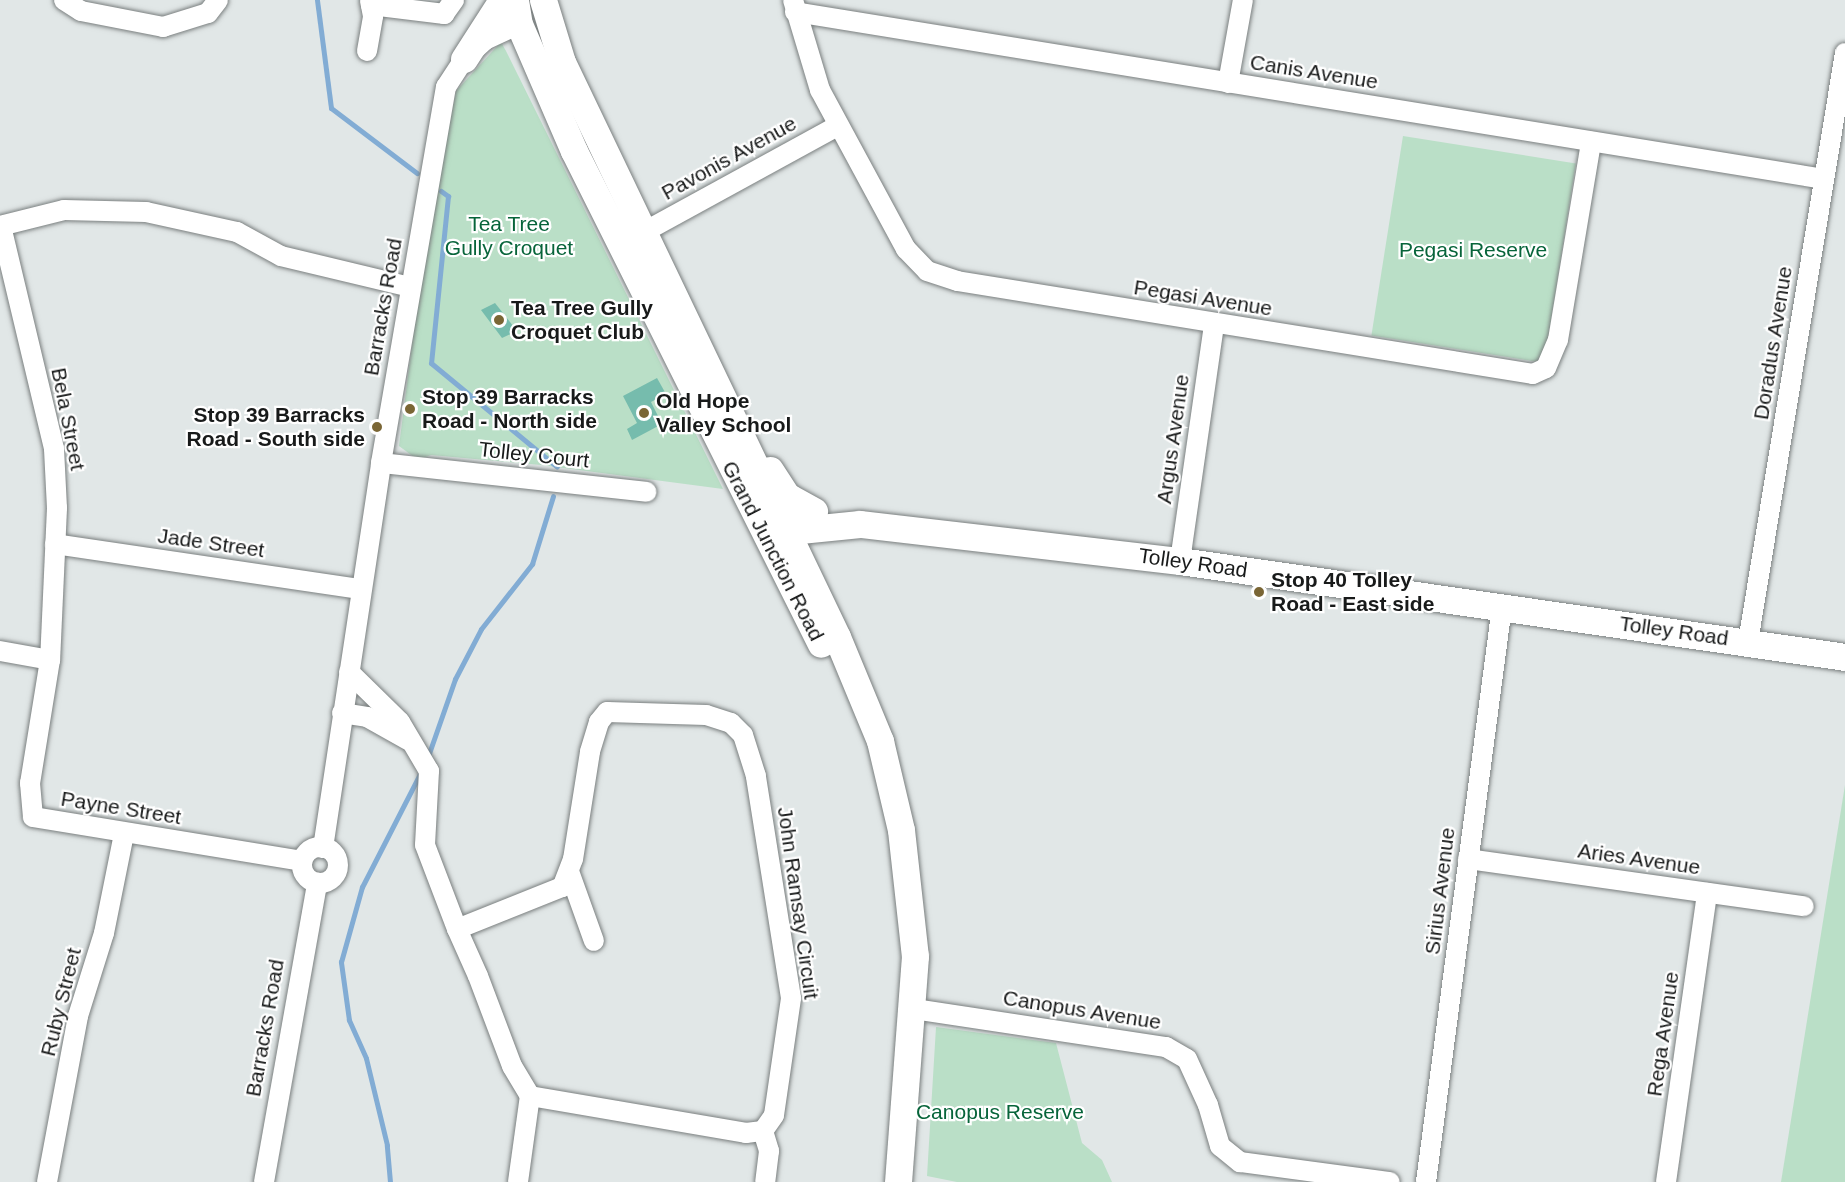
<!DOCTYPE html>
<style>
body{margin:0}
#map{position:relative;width:1845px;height:1182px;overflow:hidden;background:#e1e7e7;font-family:Arial,sans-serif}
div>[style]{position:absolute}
.green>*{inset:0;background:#badfc7;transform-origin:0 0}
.stream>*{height:5px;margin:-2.5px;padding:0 2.5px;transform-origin:2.5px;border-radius:2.5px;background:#82acd4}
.building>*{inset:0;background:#76bcad}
.roads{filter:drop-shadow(0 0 2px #7a7f7f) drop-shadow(0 0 2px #7a7f7f)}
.minor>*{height:20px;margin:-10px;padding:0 10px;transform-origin:10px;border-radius:10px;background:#fff}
.minor>.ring{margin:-10px;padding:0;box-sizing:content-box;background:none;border:20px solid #fff;border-radius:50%}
.secondary>*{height:27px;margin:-13.5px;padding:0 13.5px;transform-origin:13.5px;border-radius:13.5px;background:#fff}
.dots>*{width:16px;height:16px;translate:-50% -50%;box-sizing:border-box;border:3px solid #fff;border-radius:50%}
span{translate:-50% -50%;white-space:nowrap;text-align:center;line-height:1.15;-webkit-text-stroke:4.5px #fff;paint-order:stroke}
.street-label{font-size:21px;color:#181a1a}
.park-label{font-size:21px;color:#07643a}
.poi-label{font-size:21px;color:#181a1a;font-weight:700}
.left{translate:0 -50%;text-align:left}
.right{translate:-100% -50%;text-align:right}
</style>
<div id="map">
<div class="green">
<div style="clip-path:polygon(501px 42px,506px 51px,723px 489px,541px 465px,431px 455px,418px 460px,399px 446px,423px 259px,456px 91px)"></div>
<div style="left:1403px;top:136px;width:175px;height:202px;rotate:9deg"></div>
<div style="clip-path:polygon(1845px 785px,1845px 1182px,1781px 1182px)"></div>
<div style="clip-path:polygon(936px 1027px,1056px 1043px,1082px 1143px,1102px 1160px,1112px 1182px,957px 1182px,927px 1176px)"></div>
</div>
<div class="stream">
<div style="left:317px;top:0;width:109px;rotate:82.6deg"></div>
<div style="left:331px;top:108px;width:108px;rotate:37.1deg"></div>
<div style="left:441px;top:191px;width:9px;rotate:36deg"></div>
<div style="left:448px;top:196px;width:168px;rotate:95.8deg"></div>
<div style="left:431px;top:363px;width:163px;rotate:39.5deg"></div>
<div style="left:427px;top:759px;width:85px;rotate:-70.7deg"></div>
<div style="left:455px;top:679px;width:56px;rotate:-62.5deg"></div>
<div style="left:481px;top:629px;width:83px;rotate:-51.9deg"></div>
<div style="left:532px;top:564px;width:71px;rotate:-72.8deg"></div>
<div style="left:390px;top:1182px;width:37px;rotate:-95deg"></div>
<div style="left:387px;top:1145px;width:89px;rotate:-103.6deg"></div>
<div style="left:366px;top:1058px;width:42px;rotate:-114.1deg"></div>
<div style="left:349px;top:1020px;width:59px;rotate:-97.9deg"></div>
<div style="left:341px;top:962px;width:78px;rotate:-74.4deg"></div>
<div style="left:362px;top:887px;width:131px;rotate:-62.9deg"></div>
</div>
<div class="building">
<div style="clip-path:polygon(495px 303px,517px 331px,502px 338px,481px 310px)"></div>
<div style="clip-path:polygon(657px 378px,666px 394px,651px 402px,662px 424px,632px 440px,627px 429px,637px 423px,623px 396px)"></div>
</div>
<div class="roads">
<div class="minor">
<div style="left:64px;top:0;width:20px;rotate:33deg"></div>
<div style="left:81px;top:11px;width:84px;rotate:11deg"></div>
<div style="left:163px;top:27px;width:47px;rotate:-17.3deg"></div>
<div style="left:208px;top:13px;width:16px;rotate:-52deg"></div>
<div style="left:793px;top:0;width:94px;rotate:73.3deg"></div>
<div style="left:820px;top:90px;width:181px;rotate:61.6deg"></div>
<div style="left:906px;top:249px;width:30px;rotate:46deg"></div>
<div style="left:927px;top:271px;width:32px;rotate:18deg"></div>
<div style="left:957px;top:281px;width:583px;rotate:9.17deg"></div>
<div style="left:1533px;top:374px;width:14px;rotate:-25deg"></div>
<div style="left:1546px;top:368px;width:30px;rotate:-67deg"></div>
<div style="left:1558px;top:340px;width:201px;rotate:-80.5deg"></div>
<div style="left:371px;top:5px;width:74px;rotate:7deg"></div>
<div style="left:444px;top:14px;width:17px;rotate:-54deg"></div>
<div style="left:795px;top:12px;width:1042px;rotate:9.22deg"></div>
<div style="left:367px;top:51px;width:36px;rotate:-80deg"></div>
<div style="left:373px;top:16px;width:16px;rotate:-101deg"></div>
<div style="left:1228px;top:83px;width:84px;rotate:-79.8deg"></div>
<div style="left:0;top:226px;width:66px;rotate:-14deg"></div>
<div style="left:64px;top:210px;width:82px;rotate:1.4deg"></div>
<div style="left:146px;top:212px;width:93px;rotate:12.4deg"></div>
<div style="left:237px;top:232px;width:50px;rotate:28.6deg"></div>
<div style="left:281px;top:256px;width:133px;rotate:13.5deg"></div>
<div style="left:1px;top:226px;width:229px;rotate:76.6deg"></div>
<div style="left:54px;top:449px;width:59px;rotate:87.1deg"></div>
<div style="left:57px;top:508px;width:152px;rotate:92.6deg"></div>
<div style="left:644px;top:232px;width:221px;rotate:-28.7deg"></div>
<div style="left:381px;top:463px;width:267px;rotate:6.2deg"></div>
<div style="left:55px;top:544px;width:309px;rotate:8.4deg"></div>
<div style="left:1180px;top:561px;width:239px;rotate:-81.8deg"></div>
<div style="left:1748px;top:642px;width:597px;rotate:-80.65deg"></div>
<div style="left:0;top:651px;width:51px;rotate:10.2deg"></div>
<div style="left:50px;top:660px;width:125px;rotate:99.2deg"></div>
<div style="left:30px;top:783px;width:34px;rotate:85deg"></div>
<div style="left:33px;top:817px;width:273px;rotate:9.3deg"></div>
<div style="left:349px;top:672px;width:71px;rotate:44.4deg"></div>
<div style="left:400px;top:722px;width:57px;rotate:59.4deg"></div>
<div style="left:429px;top:771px;width:74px;rotate:93.1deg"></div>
<div style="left:425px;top:845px;width:90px;rotate:69.1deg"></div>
<div style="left:457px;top:929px;width:51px;rotate:65.9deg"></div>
<div style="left:478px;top:976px;width:96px;rotate:69.3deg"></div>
<div style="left:512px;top:1066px;width:35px;rotate:59deg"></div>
<div style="left:530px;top:1096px;width:219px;rotate:9.7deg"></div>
<div style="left:746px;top:1133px;width:17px;rotate:-7deg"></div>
<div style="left:763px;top:1131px;width:19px;rotate:-55deg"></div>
<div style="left:774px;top:1115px;width:118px;rotate:-81.7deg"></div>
<div style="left:791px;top:998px;width:225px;rotate:-99deg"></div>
<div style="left:756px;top:776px;width:43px;rotate:-107.6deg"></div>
<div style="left:743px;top:735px;width:17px;rotate:-135deg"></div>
<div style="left:731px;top:723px;width:26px;rotate:-162deg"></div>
<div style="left:706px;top:715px;width:99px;rotate:-178.3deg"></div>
<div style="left:607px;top:712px;width:13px;rotate:129deg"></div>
<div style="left:599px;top:722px;width:31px;rotate:107deg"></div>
<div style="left:590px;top:752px;width:108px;rotate:99deg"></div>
<div style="left:573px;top:859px;width:30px;rotate:111deg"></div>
<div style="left:562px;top:887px;width:113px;rotate:158.2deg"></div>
<div style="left:342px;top:713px;width:25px;rotate:9deg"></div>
<div style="left:367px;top:717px;width:47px;rotate:29.3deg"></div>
<div class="ring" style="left:302px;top:847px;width:16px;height:16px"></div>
<div style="left:323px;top:848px;width:389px;rotate:-81.4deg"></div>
<div style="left:381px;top:463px;width:382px;rotate:-80.2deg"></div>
<div style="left:446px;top:87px;width:33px;rotate:-57deg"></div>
<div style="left:464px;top:59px;width:28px;rotate:-42deg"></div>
<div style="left:485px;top:40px;width:38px;rotate:-25deg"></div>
<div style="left:1468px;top:859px;width:339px;rotate:8deg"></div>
<div style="left:570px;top:874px;width:71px;rotate:70.3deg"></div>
<div style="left:914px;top:1009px;width:255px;rotate:8.6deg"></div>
<div style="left:1166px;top:1047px;width:24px;rotate:30deg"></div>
<div style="left:1187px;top:1059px;width:51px;rotate:65.5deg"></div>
<div style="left:1208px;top:1105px;width:43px;rotate:73.7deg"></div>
<div style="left:1220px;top:1146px;width:26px;rotate:39deg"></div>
<div style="left:1240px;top:1162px;width:151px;rotate:7.6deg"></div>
<div style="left:763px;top:1131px;width:21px;rotate:73deg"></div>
<div style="left:769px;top:1151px;width:31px;rotate:97deg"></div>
<div style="left:47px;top:1182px;width:169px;rotate:-79.4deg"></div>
<div style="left:78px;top:1016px;width:87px;rotate:-72.6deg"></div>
<div style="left:104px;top:933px;width:101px;rotate:-78.6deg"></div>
<div style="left:264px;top:1182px;width:304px;rotate:-79.9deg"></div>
<div style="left:518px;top:1182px;width:87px;rotate:-82.1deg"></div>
<div style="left:1426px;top:1182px;width:581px;rotate:-82.48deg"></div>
<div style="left:1666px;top:1182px;width:292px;rotate:-81.9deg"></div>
</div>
<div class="secondary">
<div style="left:515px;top:0;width:24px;rotate:81deg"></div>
<div style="left:519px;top:24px;width:138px;rotate:66.6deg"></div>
<div style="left:574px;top:151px;width:551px;rotate:63.39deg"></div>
<div style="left:543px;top:0;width:65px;rotate:73deg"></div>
<div style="left:562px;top:62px;width:637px;rotate:64.44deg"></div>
<div style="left:837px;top:637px;width:113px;rotate:67.5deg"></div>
<div style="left:880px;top:741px;width:91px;rotate:76.7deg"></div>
<div style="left:901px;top:830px;width:127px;rotate:83.7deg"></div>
<div style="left:915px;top:956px;width:227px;rotate:94.3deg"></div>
<div style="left:464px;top:59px;width:70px;rotate:-57.2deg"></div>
<div style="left:770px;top:470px;width:31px;rotate:57deg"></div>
<div style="left:787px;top:496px;width:31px;rotate:29deg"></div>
<div style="left:783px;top:524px;width:18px;rotate:19deg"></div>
<div style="left:800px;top:530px;width:60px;rotate:-5.7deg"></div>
<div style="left:860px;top:524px;width:322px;rotate:6.6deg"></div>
<div style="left:1180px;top:561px;width:672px;rotate:8.21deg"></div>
</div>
</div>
<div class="dots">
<div style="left:499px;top:320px;background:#7a6635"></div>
<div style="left:410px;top:409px;background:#7a6635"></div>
<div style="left:644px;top:413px;background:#7a6635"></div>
<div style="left:377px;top:427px;background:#7a6635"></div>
<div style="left:1259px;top:592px;background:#7a6635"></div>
</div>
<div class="street-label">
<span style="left:1314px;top:72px;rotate:9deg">Canis Avenue</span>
<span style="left:729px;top:158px;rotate:-29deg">Pavonis Avenue</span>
<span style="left:1203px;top:298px;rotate:9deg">Pegasi Avenue</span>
<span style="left:383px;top:307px;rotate:-80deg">Barracks Road</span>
<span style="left:1773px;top:343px;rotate:-81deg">Doradus Avenue</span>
<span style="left:68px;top:419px;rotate:79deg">Bela Street</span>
<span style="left:1173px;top:439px;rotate:-82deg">Argus Avenue</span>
<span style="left:534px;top:455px;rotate:6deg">Tolley Court</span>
<span style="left:211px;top:543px;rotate:8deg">Jade Street</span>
<span style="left:773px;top:551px;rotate:63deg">Grand Junction Road</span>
<span style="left:1193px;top:563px;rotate:8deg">Tolley Road</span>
<span style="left:1674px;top:631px;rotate:8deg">Tolley Road</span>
<span style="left:121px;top:808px;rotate:9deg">Payne Street</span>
<span style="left:1639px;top:859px;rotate:8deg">Aries Avenue</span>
<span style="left:1440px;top:891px;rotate:-83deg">Sirius Avenue</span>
<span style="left:798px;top:903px;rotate:82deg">John Ramsay Circuit</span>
<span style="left:61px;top:1002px;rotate:-76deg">Ruby Street</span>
<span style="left:1082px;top:1010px;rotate:9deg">Canopus Avenue</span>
<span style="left:265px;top:1028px;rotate:-80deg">Barracks Road</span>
<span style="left:1663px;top:1034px;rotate:-82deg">Rega Avenue</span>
</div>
<div class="park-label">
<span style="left:509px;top:236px">Tea Tree<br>Gully Croquet</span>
<span style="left:1473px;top:250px">Pegasi Reserve</span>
<span style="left:1000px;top:1112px">Canopus Reserve</span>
</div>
<div class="poi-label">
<span class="left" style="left:511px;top:320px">Tea Tree Gully<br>Croquet Club</span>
<span class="left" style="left:422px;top:409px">Stop 39 Barracks<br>Road - North side</span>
<span class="left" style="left:656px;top:413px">Old Hope<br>Valley School</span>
<span class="right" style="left:365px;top:427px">Stop 39 Barracks<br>Road - South side</span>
<span class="left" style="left:1271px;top:592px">Stop 40 Tolley<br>Road - East side</span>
</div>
</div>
